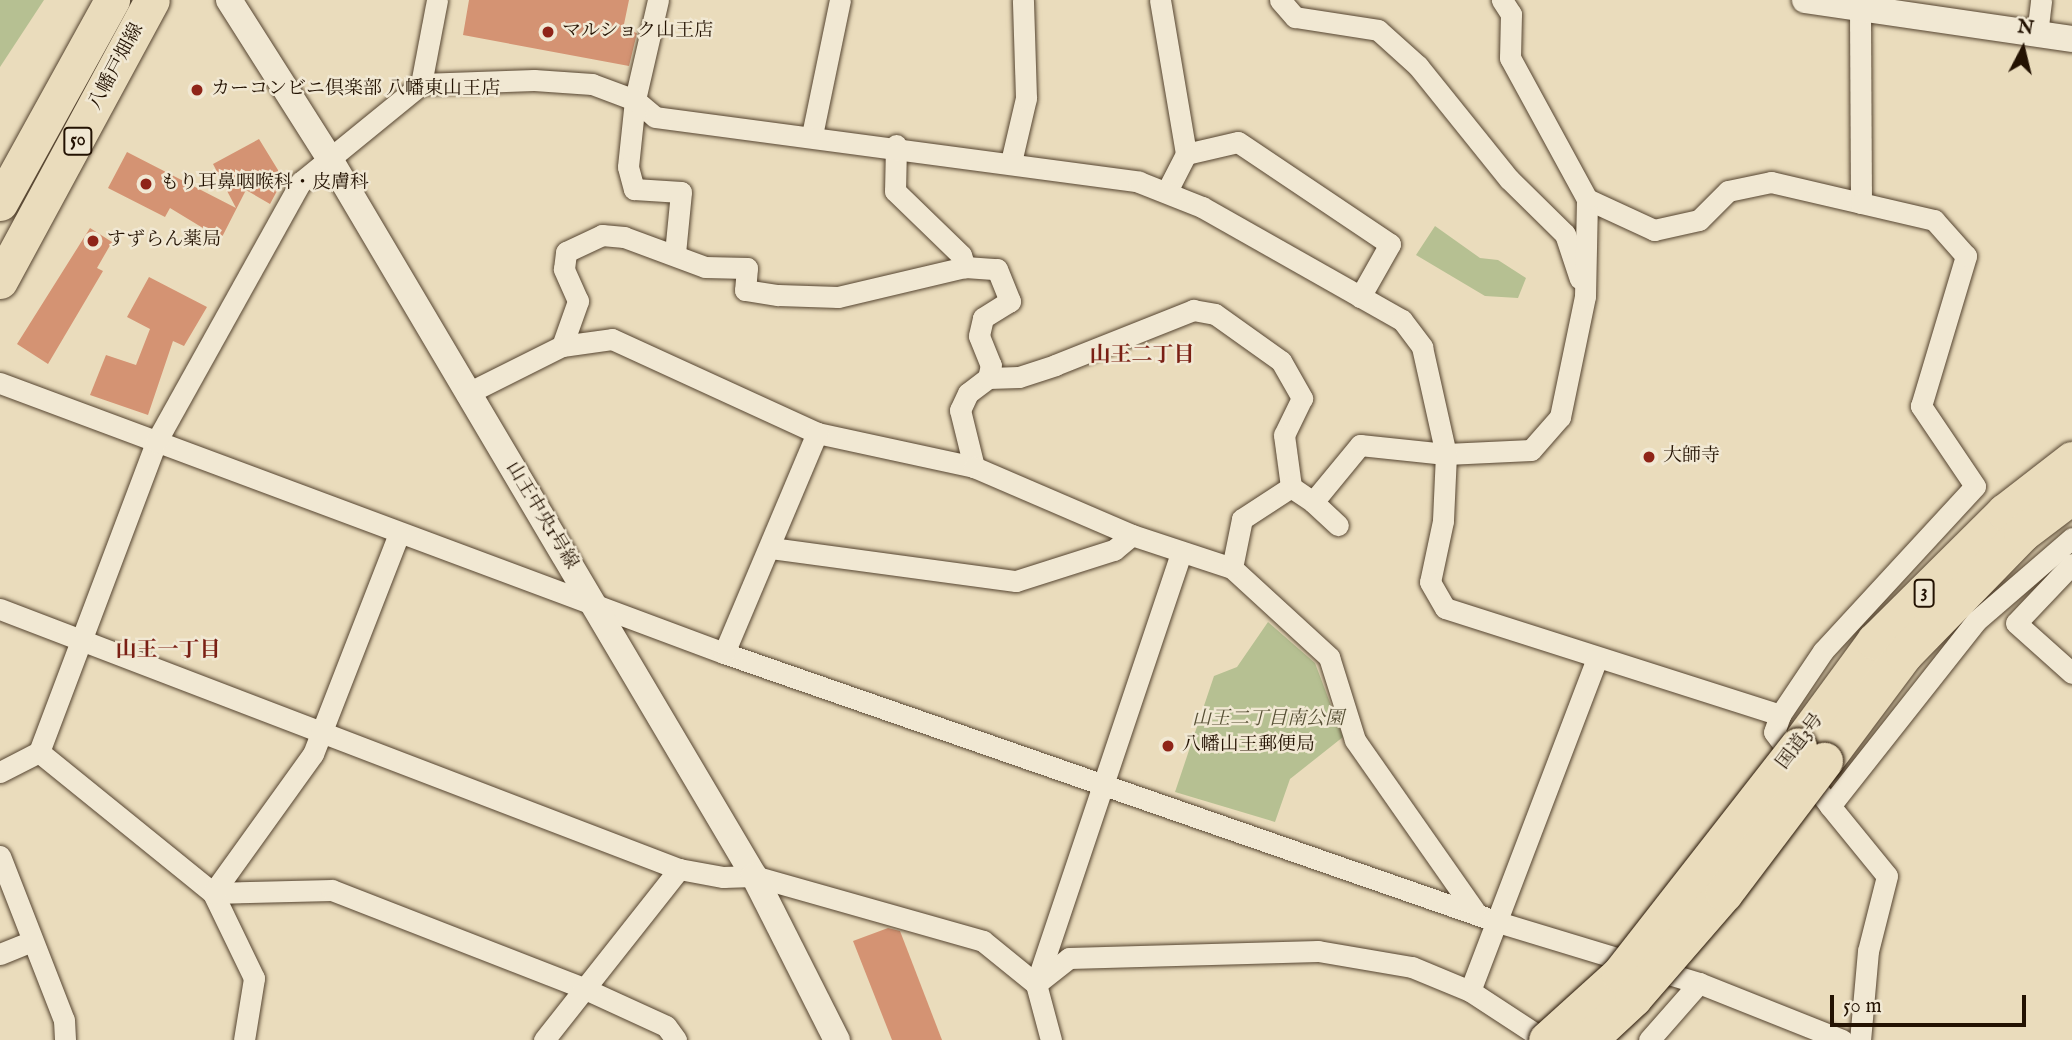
<!DOCTYPE html>
<meta charset="utf-8">
<style>
body{margin:0}
#map{position:relative;width:2072px;height:1040px;overflow:hidden;background:#eadcbc;font-family:"IM FELL English","Noto Serif JP",serif}
div>[style]{position:absolute}
.green>*{inset:0;background:#b6c092}
.building>*{inset:0;background:#d49373}
.roads{filter:drop-shadow(0 0 2px #554430) drop-shadow(0 0 2px #554430)}
.minor>*{height:21px;margin:-10.5px;padding:0 10.5px;transform-origin:10.5px;border-radius:10.5px;background:#f1e8d3}
.tertiary>*{height:26px;margin:-13px;padding:0 13px;transform-origin:13px;border-radius:13px;background:#f1e8d3}
.primary>*{height:35px;margin:-17.5px;padding:0 17.5px;transform-origin:17.5px;border-radius:17.5px;background:#eadcbc}
.trunk>*{height:37px;margin:-18.5px;padding:0 18.5px;transform-origin:18.5px;border-radius:18.5px;background:#eadcbc}
.bridges{filter:drop-shadow(0 0 2px #231202) drop-shadow(0 0 2px #231202)}
.trunk-bridge>*{height:37px;margin:-18.5px;padding:0 18.5px;transform-origin:18.5px;border-radius:18.5px;background:#eadcbc}
.dots>*{width:19px;height:19px;translate:-50% -50%;box-sizing:border-box;border:4px solid #f1e8d3;border-radius:50%}
span{translate:-50% -50%;white-space:nowrap;text-align:center;line-height:1.15;-webkit-text-stroke:5px #f1e8d3;paint-order:stroke}
.shield-label span{padding:2px 5px;background:#f1e8d3;border:2px solid;border-radius:5px;-webkit-text-stroke-width:0}
.shield-label{font-size:18px;color:#231202;font-weight:700}
.poi-label{font-size:19px;color:#231202}
.left{translate:0 -50%;text-align:left}
.street-label{font-size:19px;color:#231202}
.park-label{font-size:19px;color:#564f34;font-style:italic}
.neighbourhood-label{font-size:21px;color:#7a1f14;font-weight:700}
.north{position:absolute;left:1988px;top:14px;width:70px;height:70px;-webkit-text-stroke:5px #f1e8d3;paint-order:stroke;rotate:7deg;font-size:19px;font-weight:700;line-height:28px;text-align:center;color:#231202}
.north::after{content:'';display:block;margin:auto;width:24px;height:32px;background:#231202;clip-path:polygon(50% 0,100% 100%,50% 72%,0 100%)}
.scale{position:absolute;left:1830px;top:995px;width:196px;height:32px;box-sizing:border-box;border:4px solid #231202;border-top:0;padding-left:9px;font-size:21px;line-height:24px;white-space:nowrap;color:#231202;-webkit-text-stroke:5px #f1e8d3;paint-order:stroke}
</style>
<div id="map">
<div class="green">
<div style="clip-path:polygon(0 0,44px 0,0 67px)"></div>
<div style="clip-path:polygon(1435px 226px,1480px 258px,1498px 260px,1526px 278px,1518px 298px,1485px 296px,1416px 255px)"></div>
<div style="clip-path:polygon(1268px 622px,1315px 663px,1343px 737px,1290px 779px,1275px 822px,1175px 792px,1214px 676px,1237px 667px)"></div>
</div>
<div class="building">
<div style="clip-path:polygon(469px 0,629px 0,623px 29px,637px 33px,629px 66px,463px 35px)"></div>
<div style="clip-path:polygon(259px 139px,278px 170px,277px 191px,270px 204px,246px 190px,221px 239px,170px 208px,165px 217px,108px 188px,127px 152px,236px 208px,213px 164px)"></div>
<div style="clip-path:polygon(90px 228px,112px 242px,97px 268px,103px 271px,48px 364px,17px 344px)"></div>
<div style="clip-path:polygon(149px 277px,207px 307px,184px 346px,173px 341px,148px 415px,90px 395px,106px 355px,136px 365px,150px 329px,127px 317px)"></div>
<div style="clip-path:polygon(888px 928px,900px 931px,942px 1040px,892px 1040px,853px 941px)"></div>
</div>
<div class="roads">
<div class="minor">
<div style="left:658px;top:0;width:103px;rotate:103deg"></div>
<div style="left:635px;top:100px;width:67px;rotate:96deg"></div>
<div style="left:628px;top:167px;width:23px;rotate:75deg"></div>
<div style="left:634px;top:189px;width:47px;rotate:3.7deg"></div>
<div style="left:681px;top:192px;width:61px;rotate:95.6deg"></div>
<div style="left:1160px;top:0;width:156px;rotate:80.4deg"></div>
<div style="left:1186px;top:154px;width:42px;rotate:117.2deg"></div>
<div style="left:1280px;top:0;width:23px;rotate:49deg"></div>
<div style="left:1295px;top:17px;width:84px;rotate:8.9deg"></div>
<div style="left:1378px;top:30px;width:54px;rotate:42deg"></div>
<div style="left:1418px;top:66px;width:145px;rotate:51.2deg"></div>
<div style="left:1509px;top:179px;width:78px;rotate:44.5deg"></div>
<div style="left:1565px;top:234px;width:47px;rotate:71.6deg"></div>
<div style="left:2037px;top:34px;width:34px;rotate:-83deg"></div>
<div style="left:421px;top:84px;width:86px;rotate:-79.2deg"></div>
<div style="left:812px;top:135px;width:138px;rotate:-78.3deg"></div>
<div style="left:896px;top:145px;width:46px;rotate:91.2deg"></div>
<div style="left:895px;top:191px;width:92px;rotate:44.1deg"></div>
<div style="left:961px;top:255px;width:13px;rotate:72deg"></div>
<div style="left:965px;top:267px;width:32px;rotate:4deg"></div>
<div style="left:997px;top:269px;width:35px;rotate:68deg"></div>
<div style="left:1010px;top:301px;width:32px;rotate:148deg"></div>
<div style="left:983px;top:318px;width:18px;rotate:103deg"></div>
<div style="left:979px;top:336px;width:31px;rotate:68deg"></div>
<div style="left:991px;top:365px;width:13px;rotate:103deg"></div>
<div style="left:988px;top:378px;width:25px;rotate:143deg"></div>
<div style="left:968px;top:393px;width:19px;rotate:115deg"></div>
<div style="left:960px;top:410px;width:59px;rotate:76.2deg"></div>
<div style="left:1186px;top:154px;width:53px;rotate:-13deg"></div>
<div style="left:1238px;top:142px;width:183px;rotate:33.9deg"></div>
<div style="left:1390px;top:244px;width:61px;rotate:119.5deg"></div>
<div style="left:1011px;top:162px;width:66px;rotate:-76.8deg"></div>
<div style="left:1026px;top:98px;width:98px;rotate:-91.8deg"></div>
<div style="left:1587px;top:199px;width:74px;rotate:24.8deg"></div>
<div style="left:1654px;top:230px;width:46px;rotate:-12.5deg"></div>
<div style="left:1699px;top:220px;width:41px;rotate:-45deg"></div>
<div style="left:1728px;top:191px;width:44px;rotate:-11.8deg"></div>
<div style="left:1771px;top:182px;width:92px;rotate:13.1deg"></div>
<div style="left:1861px;top:203px;width:197px;rotate:-90.3deg"></div>
<div style="left:562px;top:346px;width:48px;rotate:-70.4deg"></div>
<div style="left:578px;top:301px;width:35px;rotate:-114deg"></div>
<div style="left:564px;top:269px;width:17px;rotate:-83deg"></div>
<div style="left:566px;top:252px;width:40px;rotate:-25deg"></div>
<div style="left:602px;top:235px;width:22px;rotate:5deg"></div>
<div style="left:624px;top:237px;width:86px;rotate:20.3deg"></div>
<div style="left:705px;top:267px;width:42px;rotate:1.4deg"></div>
<div style="left:747px;top:268px;width:22px;rotate:95deg"></div>
<div style="left:745px;top:290px;width:33px;rotate:9deg"></div>
<div style="left:778px;top:295px;width:60px;rotate:1.9deg"></div>
<div style="left:838px;top:297px;width:130px;rotate:-13.3deg"></div>
<div style="left:988px;top:378px;width:31px;rotate:-2deg"></div>
<div style="left:1019px;top:377px;width:38px;rotate:-18deg"></div>
<div style="left:1055px;top:365px;width:149px;rotate:-21.7deg"></div>
<div style="left:1193px;top:310px;width:22px;rotate:10deg"></div>
<div style="left:1215px;top:314px;width:81px;rotate:35.5deg"></div>
<div style="left:1281px;top:361px;width:43px;rotate:60.4deg"></div>
<div style="left:1302px;top:398px;width:41px;rotate:115.9deg"></div>
<div style="left:1284px;top:435px;width:52px;rotate:82.3deg"></div>
<div style="left:0;top:383px;width:773px;rotate:20.45deg"></div>
<div style="left:724px;top:653px;width:819px;rotate:19.16deg"></div>
<div style="left:1498px;top:922px;width:210px;rotate:16.9deg"></div>
<div style="left:1699px;top:983px;width:154px;rotate:21.7deg"></div>
<div style="left:466px;top:394px;width:107px;rotate:-26.6deg"></div>
<div style="left:562px;top:346px;width:50px;rotate:-8deg"></div>
<div style="left:612px;top:339px;width:226px;rotate:24.6deg"></div>
<div style="left:817px;top:433px;width:161px;rotate:12.2deg"></div>
<div style="left:974px;top:467px;width:172px;rotate:23.3deg"></div>
<div style="left:1132px;top:535px;width:105px;rotate:18.3deg"></div>
<div style="left:1232px;top:568px;width:132px;rotate:42.5deg"></div>
<div style="left:1329px;top:657px;width:87px;rotate:72.6deg"></div>
<div style="left:1355px;top:740px;width:208px;rotate:55deg"></div>
<div style="left:1313px;top:502px;width:34px;rotate:43deg"></div>
<div style="left:771px;top:548px;width:247px;rotate:7.7deg"></div>
<div style="left:1016px;top:581px;width:103px;rotate:-17.6deg"></div>
<div style="left:1114px;top:550px;width:23px;rotate:-40deg"></div>
<div style="left:2072px;top:564px;width:81px;rotate:133.5deg"></div>
<div style="left:2016px;top:623px;width:75px;rotate:41.8deg"></div>
<div style="left:1232px;top:568px;width:50px;rotate:-78.5deg"></div>
<div style="left:1242px;top:519px;width:59px;rotate:-33.1deg"></div>
<div style="left:1291px;top:487px;width:27px;rotate:34deg"></div>
<div style="left:1313px;top:502px;width:74px;rotate:-50.5deg"></div>
<div style="left:1360px;top:445px;width:86px;rotate:6deg"></div>
<div style="left:1446px;top:454px;width:85px;rotate:-2.7deg"></div>
<div style="left:1531px;top:450px;width:44px;rotate:-48.7deg"></div>
<div style="left:1560px;top:417px;width:124px;rotate:-78.3deg"></div>
<div style="left:1585px;top:296px;width:97px;rotate:-88.8deg"></div>
<div style="left:1587px;top:199px;width:161px;rotate:-118.6deg"></div>
<div style="left:1510px;top:58px;width:44px;rotate:-88.7deg"></div>
<div style="left:1511px;top:14px;width:17px;rotate:-123deg"></div>
<div style="left:0;top:609px;width:727px;rotate:20.95deg"></div>
<div style="left:679px;top:869px;width:45px;rotate:10.3deg"></div>
<div style="left:723px;top:877px;width:31px;rotate:-2deg"></div>
<div style="left:754px;top:876px;width:238px;rotate:15.8deg"></div>
<div style="left:983px;top:941px;width:68px;rotate:39.1deg"></div>
<div style="left:724px;top:653px;width:239px;rotate:-67.1deg"></div>
<div style="left:1780px;top:715px;width:18px;rotate:109deg"></div>
<div style="left:1774px;top:732px;width:93px;rotate:52.9deg"></div>
<div style="left:1830px;top:806px;width:236px;rotate:-51.7deg"></div>
<div style="left:1976px;top:621px;width:127px;rotate:-40.8deg"></div>
<div style="left:39px;top:752px;width:224px;rotate:39deg"></div>
<div style="left:213px;top:893px;width:119px;rotate:-1.4deg"></div>
<div style="left:332px;top:890px;width:269px;rotate:21.3deg"></div>
<div style="left:583px;top:988px;width:91px;rotate:24.6deg"></div>
<div style="left:666px;top:1026px;width:17px;rotate:54deg"></div>
<div style="left:0;top:772px;width:44px;rotate:-27.1deg"></div>
<div style="left:39px;top:752px;width:331px;rotate:-69.3deg"></div>
<div style="left:156px;top:442px;width:298px;rotate:-60.9deg"></div>
<div style="left:301px;top:182px;width:155px;rotate:-39.2deg"></div>
<div style="left:421px;top:84px;width:113px;rotate:-2deg"></div>
<div style="left:534px;top:80px;width:58px;rotate:3.9deg"></div>
<div style="left:592px;top:84px;width:46px;rotate:20.4deg"></div>
<div style="left:635px;top:100px;width:26px;rotate:40deg"></div>
<div style="left:655px;top:117px;width:488px;rotate:7.6deg"></div>
<div style="left:1139px;top:182px;width:68px;rotate:21.6deg"></div>
<div style="left:1202px;top:207px;width:230px;rotate:29.5deg"></div>
<div style="left:1402px;top:320px;width:34px;rotate:53deg"></div>
<div style="left:1422px;top:347px;width:110px;rotate:77.4deg"></div>
<div style="left:1446px;top:454px;width:67px;rotate:92.6deg"></div>
<div style="left:1443px;top:521px;width:62px;rotate:102deg"></div>
<div style="left:1430px;top:582px;width:30px;rotate:60deg"></div>
<div style="left:1445px;top:608px;width:352px;rotate:17.7deg"></div>
<div style="left:1780px;top:715px;width:77px;rotate:-56.1deg"></div>
<div style="left:1823px;top:651px;width:224px;rotate:-47.3deg"></div>
<div style="left:1975px;top:486px;width:97px;rotate:-124deg"></div>
<div style="left:1921px;top:406px;width:157px;rotate:-73.3deg"></div>
<div style="left:1966px;top:256px;width:48px;rotate:-131.6deg"></div>
<div style="left:1934px;top:220px;width:75px;rotate:-166.9deg"></div>
<div style="left:1830px;top:806px;width:90px;rotate:50.8deg"></div>
<div style="left:1887px;top:876px;width:77px;rotate:104.2deg"></div>
<div style="left:1868px;top:951px;width:89px;rotate:95.1deg"></div>
<div style="left:0;top:856px;width:176px;rotate:68.7deg"></div>
<div style="left:64px;top:1020px;width:20px;rotate:87deg"></div>
<div style="left:0;top:954px;width:35px;rotate:-22deg"></div>
<div style="left:1036px;top:984px;width:42px;rotate:-38.2deg"></div>
<div style="left:1069px;top:958px;width:249px;rotate:-1.6deg"></div>
<div style="left:1318px;top:951px;width:95px;rotate:9.7deg"></div>
<div style="left:1412px;top:967px;width:63px;rotate:22.5deg"></div>
<div style="left:1470px;top:991px;width:90px;rotate:33.2deg"></div>
<div style="left:1470px;top:991px;width:355px;rotate:-69.1deg"></div>
<div style="left:244px;top:1040px;width:63px;rotate:-80.8deg"></div>
<div style="left:254px;top:978px;width:94px;rotate:-115.8deg"></div>
<div style="left:213px;top:893px;width:171px;rotate:-54.3deg"></div>
<div style="left:313px;top:754px;width:237px;rotate:-68.7deg"></div>
<div style="left:544px;top:1040px;width:218px;rotate:-51.7deg"></div>
<div style="left:1051px;top:1040px;width:58px;rotate:-105deg"></div>
<div style="left:1036px;top:984px;width:455px;rotate:-71.4deg"></div>
<div style="left:1649px;top:1040px;width:76px;rotate:-48.7deg"></div>
</div>
<div class="tertiary">
<div style="left:229px;top:0;width:191px;rotate:57.6deg"></div>
<div style="left:331px;top:161px;width:831px;rotate:59.39deg"></div>
<div style="left:754px;top:876px;width:184px;rotate:63.2deg"></div>
<div style="left:1805px;top:0;width:270px;rotate:8.3deg"></div>
</div>
<div class="primary">
<div style="left:0;top:203px;width:232px;rotate:-61.1deg"></div>
<div style="left:0;top:281px;width:319px;rotate:-61.6deg"></div>
</div>
<div class="trunk">
<div style="left:1798px;top:746px;width:130px;rotate:-53.7deg"></div>
<div style="left:1875px;top:641px;width:183px;rotate:-44.8deg"></div>
<div style="left:2005px;top:512px;width:85px;rotate:-37.8deg"></div>
<div style="left:1824px;top:761px;width:134px;rotate:-53.2deg"></div>
<div style="left:1904px;top:654px;width:169px;rotate:-45.7deg"></div>
<div style="left:2022px;top:533px;width:63px;rotate:-37.2deg"></div>
</div>
</div>
<div class="bridges">
<div class="trunk-bridge">
<div style="left:1547px;top:1040px;width:98px;rotate:-42.1deg"></div>
<div style="left:1620px;top:974px;width:289px;rotate:-52deg"></div>
<div style="left:1588px;top:1040px;width:62px;rotate:-43deg"></div>
<div style="left:1633px;top:998px;width:139px;rotate:-49.1deg"></div>
<div style="left:1724px;top:893px;width:166px;rotate:-52.9deg"></div>
</div>
</div>
<div class="dots">
<div style="left:548px;top:32px;background:#8f2418"></div>
<div style="left:197px;top:90px;background:#8f2418"></div>
<div style="left:146px;top:184px;background:#8f2418"></div>
<div style="left:93px;top:241px;background:#8f2418"></div>
<div style="left:1649px;top:457px;background:#8f2418"></div>
<div style="left:1168px;top:746px;background:#8f2418"></div>
</div>
<div class="shield-label">
<span style="left:78px;top:141px">50</span>
<span style="left:1924px;top:593px">3</span>
</div>
<div class="poi-label">
<span class="left" style="left:562px;top:32px">マルショク山王店</span>
<span class="left" style="left:211px;top:90px">カーコンビニ倶楽部 八幡東山王店</span>
<span class="left" style="left:160px;top:184px">もり耳鼻咽喉科・皮膚科</span>
<span class="left" style="left:107px;top:241px">すずらん薬局</span>
<span class="left" style="left:1663px;top:457px">大師寺</span>
<span class="left" style="left:1182px;top:746px">八幡山王郵便局</span>
</div>
<div class="street-label">
<span style="left:117px;top:67px;rotate:-62deg">八幡戸畑線</span>
<span style="left:541px;top:516px;rotate:59deg">山王中央1号線</span>
<span style="left:1801px;top:742px;rotate:-53deg">国道3号</span>
</div>
<div class="park-label">
<span style="left:1268px;top:720px">山王二丁目南公園</span>
</div>
<div class="neighbourhood-label">
<span style="left:1142px;top:356px">山王二丁目</span>
<span style="left:168px;top:651px">山王一丁目</span>
</div>
<div class="north">N</div>
<div class="scale">50 m</div>
</div>
